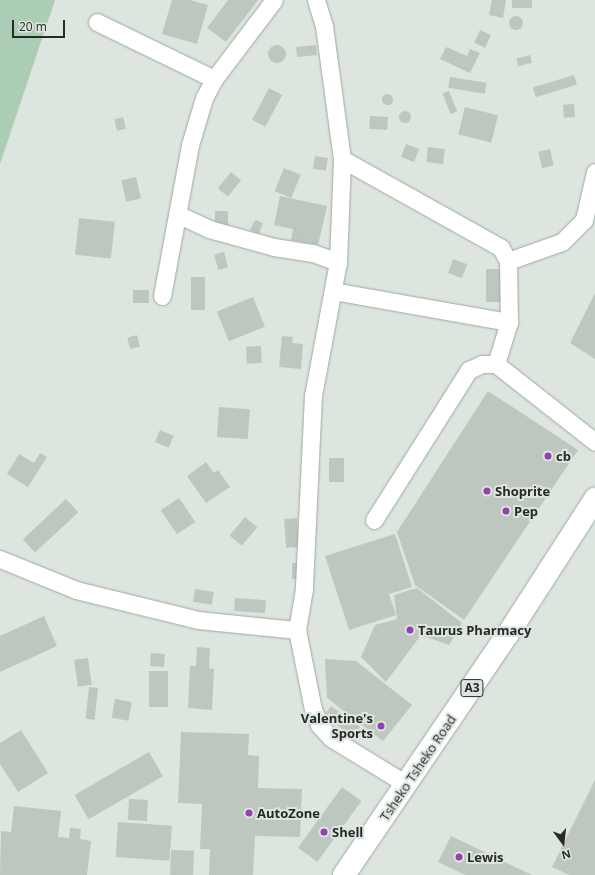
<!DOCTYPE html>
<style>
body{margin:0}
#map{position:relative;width:595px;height:875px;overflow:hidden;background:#dde5df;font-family:"Open Sans",sans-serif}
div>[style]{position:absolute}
.water>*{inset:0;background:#abccb5}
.building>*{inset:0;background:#bec6c0;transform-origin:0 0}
.round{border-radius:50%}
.roads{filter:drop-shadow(0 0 1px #a1a8a3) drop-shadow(0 0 1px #a1a8a3)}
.minor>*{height:17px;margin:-8.5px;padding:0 8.5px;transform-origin:8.5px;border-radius:8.5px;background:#fff}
.highway>*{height:22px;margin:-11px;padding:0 11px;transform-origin:11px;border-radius:11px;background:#fff}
.dots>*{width:11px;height:11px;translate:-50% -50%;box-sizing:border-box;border:2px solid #dde5df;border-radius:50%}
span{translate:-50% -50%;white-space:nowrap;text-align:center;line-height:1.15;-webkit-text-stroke:4px #dde5df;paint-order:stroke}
.shield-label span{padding:1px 3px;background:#dde5df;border:1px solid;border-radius:3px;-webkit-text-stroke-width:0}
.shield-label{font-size:12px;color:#272a28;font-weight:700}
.poi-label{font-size:13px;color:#272a28;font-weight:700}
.left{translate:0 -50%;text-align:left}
.right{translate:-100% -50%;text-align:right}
.street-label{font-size:13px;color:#272a28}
.north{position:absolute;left:543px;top:823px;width:40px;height:40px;-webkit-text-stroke:3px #dde5df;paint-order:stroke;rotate:165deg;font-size:11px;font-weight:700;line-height:16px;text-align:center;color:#272a28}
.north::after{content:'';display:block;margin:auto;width:14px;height:18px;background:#272a28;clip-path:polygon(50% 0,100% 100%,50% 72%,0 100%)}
.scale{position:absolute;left:12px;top:20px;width:53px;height:18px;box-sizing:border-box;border:2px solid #272a28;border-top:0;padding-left:5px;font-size:12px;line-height:14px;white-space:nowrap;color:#272a28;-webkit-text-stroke:3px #dde5df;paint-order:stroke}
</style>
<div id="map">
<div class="water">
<div style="clip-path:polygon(0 0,55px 0,0 164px)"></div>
</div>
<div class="building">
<div style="clip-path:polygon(172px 0,190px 0,208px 5px,197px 44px,162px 34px)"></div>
<div style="clip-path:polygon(228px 0,258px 0,226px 42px,207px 28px)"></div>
<div style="clip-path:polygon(492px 0,506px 0,503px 18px,489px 15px)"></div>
<div style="left:512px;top:0;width:20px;height:8px"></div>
<div class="round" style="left:509px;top:16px;width:14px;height:14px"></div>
<div style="left:480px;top:30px;width:12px;height:14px;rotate:24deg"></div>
<div class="round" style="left:268px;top:45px;width:18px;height:18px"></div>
<div style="left:316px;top:45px;width:10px;height:20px;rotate:84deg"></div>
<div style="clip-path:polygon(446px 47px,467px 56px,470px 49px,480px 53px,470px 73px,440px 59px)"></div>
<div style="left:530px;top:55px;width:8px;height:14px;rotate:76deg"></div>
<div style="left:574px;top:75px;width:10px;height:43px;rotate:73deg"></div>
<div style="left:450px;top:77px;width:37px;height:11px;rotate:9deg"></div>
<div style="left:269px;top:88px;width:15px;height:36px;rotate:28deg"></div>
<div style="left:449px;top:91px;width:22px;height:7px;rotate:68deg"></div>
<div class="round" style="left:381.5px;top:93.5px;width:11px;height:11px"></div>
<div style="left:574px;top:104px;width:13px;height:11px;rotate:86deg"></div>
<div style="left:465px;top:107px;width:34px;height:28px;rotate:14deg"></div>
<div class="round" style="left:399px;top:111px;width:12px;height:12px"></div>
<div style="left:370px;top:116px;width:18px;height:13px;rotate:3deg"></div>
<div style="left:123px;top:117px;width:12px;height:9px;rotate:76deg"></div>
<div style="left:406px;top:144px;width:14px;height:14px;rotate:21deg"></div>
<div style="left:428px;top:147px;width:17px;height:15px;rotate:7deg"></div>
<div style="left:550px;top:149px;width:17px;height:12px;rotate:77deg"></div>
<div style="left:315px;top:156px;width:13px;height:13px;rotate:9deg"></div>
<div style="left:284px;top:168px;width:18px;height:25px;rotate:22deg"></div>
<div style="left:231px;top:172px;width:13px;height:21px;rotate:39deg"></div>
<div style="left:136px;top:177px;width:22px;height:15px;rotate:77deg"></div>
<div style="clip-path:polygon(280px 196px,327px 206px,318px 245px,291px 240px,293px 229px,274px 225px)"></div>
<div style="left:215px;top:211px;width:13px;height:16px"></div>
<div style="left:79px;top:218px;width:36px;height:37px;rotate:6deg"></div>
<div style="clip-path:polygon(255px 220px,263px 223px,259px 234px,250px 230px)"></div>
<div style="left:224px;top:252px;width:16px;height:10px;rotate:76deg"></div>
<div style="left:453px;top:259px;width:15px;height:15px;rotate:20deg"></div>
<div style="left:486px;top:269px;width:19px;height:33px"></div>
<div style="left:191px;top:277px;width:14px;height:33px"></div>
<div style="left:133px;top:290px;width:16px;height:13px"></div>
<div style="clip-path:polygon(595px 293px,595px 359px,570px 343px)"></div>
<div style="left:253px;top:297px;width:32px;height:39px;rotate:68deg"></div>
<div style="left:137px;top:335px;width:12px;height:10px;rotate:76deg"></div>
<div style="clip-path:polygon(282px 336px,293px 337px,292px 343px,303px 344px,301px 369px,279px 367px)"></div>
<div style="left:261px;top:346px;width:17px;height:15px;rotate:87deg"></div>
<div style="clip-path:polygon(488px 391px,578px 450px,464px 620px,415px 585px,397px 532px)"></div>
<div style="left:219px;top:407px;width:31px;height:30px;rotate:4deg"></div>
<div style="left:160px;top:430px;width:15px;height:13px;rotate:23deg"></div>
<div style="clip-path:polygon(40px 453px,47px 457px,28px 487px,7px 474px,19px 454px,34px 463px)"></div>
<div style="left:329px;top:458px;width:15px;height:24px"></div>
<div style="clip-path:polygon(206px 462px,214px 473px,218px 470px,230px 487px,206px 503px,187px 476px)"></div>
<div style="left:179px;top:498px;width:29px;height:22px;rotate:56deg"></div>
<div style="left:66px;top:499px;width:18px;height:59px;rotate:47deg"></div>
<div style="left:245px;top:517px;width:16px;height:24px;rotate:40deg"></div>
<div style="left:297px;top:518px;width:29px;height:13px;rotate:86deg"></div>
<div style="clip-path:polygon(395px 534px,412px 587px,389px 594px,396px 615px,349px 630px,325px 556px)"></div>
<div style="left:292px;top:563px;width:7px;height:16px"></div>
<div style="clip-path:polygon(417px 588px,462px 623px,449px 645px,421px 635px,386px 682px,361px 657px,375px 625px,397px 619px,394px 595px)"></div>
<div style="left:195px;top:589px;width:19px;height:13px;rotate:9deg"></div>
<div style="left:235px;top:598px;width:31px;height:13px;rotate:4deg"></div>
<div style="clip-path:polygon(44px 616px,57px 646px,0 672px,0 636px)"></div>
<div style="clip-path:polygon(197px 647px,210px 648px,209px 668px,214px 669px,212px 710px,188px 708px,190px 666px,196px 666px)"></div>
<div style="left:151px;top:653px;width:14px;height:13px;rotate:4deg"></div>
<div style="left:88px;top:658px;width:27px;height:14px;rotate:82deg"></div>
<div style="clip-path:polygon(325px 659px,356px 661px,412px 705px,383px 741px,327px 698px)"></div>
<div style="left:149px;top:671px;width:19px;height:36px"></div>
<div style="left:89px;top:687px;width:9px;height:32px;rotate:6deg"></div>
<div style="left:115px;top:699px;width:17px;height:19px;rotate:10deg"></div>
<div style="left:331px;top:706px;width:36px;height:12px;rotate:36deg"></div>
<div style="clip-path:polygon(21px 730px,48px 773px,18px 792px,0 764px,0 743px)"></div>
<div style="clip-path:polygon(181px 732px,249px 734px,248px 755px,259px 756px,258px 788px,302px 789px,300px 837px,255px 836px,253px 875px,209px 875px,210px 849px,200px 849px,202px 804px,178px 803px)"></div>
<div style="left:149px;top:752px;width:28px;height:86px;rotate:60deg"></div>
<div style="clip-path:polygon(595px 780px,595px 875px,569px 875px,552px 867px)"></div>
<div style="left:342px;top:787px;width:24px;height:75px;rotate:36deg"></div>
<div style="left:129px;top:799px;width:19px;height:21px;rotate:3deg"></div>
<div style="clip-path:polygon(14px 806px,61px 811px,58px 837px,69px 838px,70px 828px,81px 829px,80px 839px,91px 841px,87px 875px,0 875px,1px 831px,11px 832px)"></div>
<div style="left:118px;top:822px;width:54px;height:35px;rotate:4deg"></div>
<div style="clip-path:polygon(451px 836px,532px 875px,465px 875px,438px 862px)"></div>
<div style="left:171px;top:850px;width:23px;height:25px;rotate:2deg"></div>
</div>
<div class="roads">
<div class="minor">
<div style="left:316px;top:0;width:27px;rotate:73deg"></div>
<div style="left:324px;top:26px;width:134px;rotate:82.3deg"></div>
<div style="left:342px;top:159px;width:103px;rotate:92.2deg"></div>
<div style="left:338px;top:262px;width:135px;rotate:100.6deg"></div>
<div style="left:313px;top:395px;width:194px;rotate:92.7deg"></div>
<div style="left:304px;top:589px;width:42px;rotate:99.7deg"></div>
<div style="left:297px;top:630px;width:81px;rotate:78.6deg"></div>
<div style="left:313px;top:709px;width:17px;rotate:69deg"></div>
<div style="left:319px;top:725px;width:18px;rotate:47deg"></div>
<div style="left:331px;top:738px;width:88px;rotate:31.5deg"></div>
<div style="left:97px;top:22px;width:130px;rotate:26deg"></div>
<div style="left:342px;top:159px;width:182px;rotate:29.2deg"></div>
<div style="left:501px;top:248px;width:15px;rotate:62deg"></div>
<div style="left:508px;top:261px;width:61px;rotate:89.1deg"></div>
<div style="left:509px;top:322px;width:44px;rotate:107.2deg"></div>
<div style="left:177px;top:214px;width:35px;rotate:25deg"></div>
<div style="left:209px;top:229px;width:67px;rotate:15.5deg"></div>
<div style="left:274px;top:247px;width:39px;rotate:9deg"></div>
<div style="left:313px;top:253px;width:27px;rotate:20deg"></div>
<div style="left:508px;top:261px;width:57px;rotate:-19.4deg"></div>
<div style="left:562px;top:242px;width:31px;rotate:-45deg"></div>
<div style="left:584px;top:220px;width:49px;rotate:-77.1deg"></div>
<div style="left:333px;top:291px;width:179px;rotate:10deg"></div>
<div style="left:162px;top:296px;width:154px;rotate:-79.5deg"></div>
<div style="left:190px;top:145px;width:49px;rotate:-73.4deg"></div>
<div style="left:204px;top:98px;width:21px;rotate:-62deg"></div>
<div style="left:214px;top:79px;width:99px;rotate:-52.8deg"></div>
<div style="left:374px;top:520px;width:178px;rotate:-57.7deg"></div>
<div style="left:469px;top:370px;width:14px;rotate:-25deg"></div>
<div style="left:482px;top:364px;width:14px"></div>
<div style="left:496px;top:364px;width:126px;rotate:38.2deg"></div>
<div style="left:0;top:559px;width:82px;rotate:22.2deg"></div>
<div style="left:76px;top:590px;width:126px;rotate:13.8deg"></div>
<div style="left:198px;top:620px;width:100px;rotate:5.8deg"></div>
</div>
<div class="highway">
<div style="left:344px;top:875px;width:292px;rotate:-55.8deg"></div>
<div style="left:508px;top:634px;width:161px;rotate:-57.2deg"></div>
</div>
</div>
<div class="dots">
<div style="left:548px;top:456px;background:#9241b1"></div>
<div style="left:487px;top:491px;background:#9241b1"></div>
<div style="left:506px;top:511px;background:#9241b1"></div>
<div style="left:410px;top:630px;background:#9241b1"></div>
<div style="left:381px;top:726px;background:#9241b1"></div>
<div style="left:249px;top:813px;background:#9241b1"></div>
<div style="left:324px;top:832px;background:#9241b1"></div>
<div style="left:459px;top:857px;background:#9241b1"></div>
</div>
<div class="shield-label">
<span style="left:472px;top:688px">A3</span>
</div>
<div class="poi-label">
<span class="left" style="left:556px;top:456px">cb</span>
<span class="left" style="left:495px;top:491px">Shoprite</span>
<span class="left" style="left:514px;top:511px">Pep</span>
<span class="left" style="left:418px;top:630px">Taurus Pharmacy</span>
<span class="right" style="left:373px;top:726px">Valentine's<br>Sports</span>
<span class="left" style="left:257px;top:813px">AutoZone</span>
<span class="left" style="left:332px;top:832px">Shell</span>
<span class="left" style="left:467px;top:857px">Lewis</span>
</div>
<div class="street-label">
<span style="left:418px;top:768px;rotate:-56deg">Tsheko Tsheko Road</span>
</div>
<div class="north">N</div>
<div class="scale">20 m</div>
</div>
